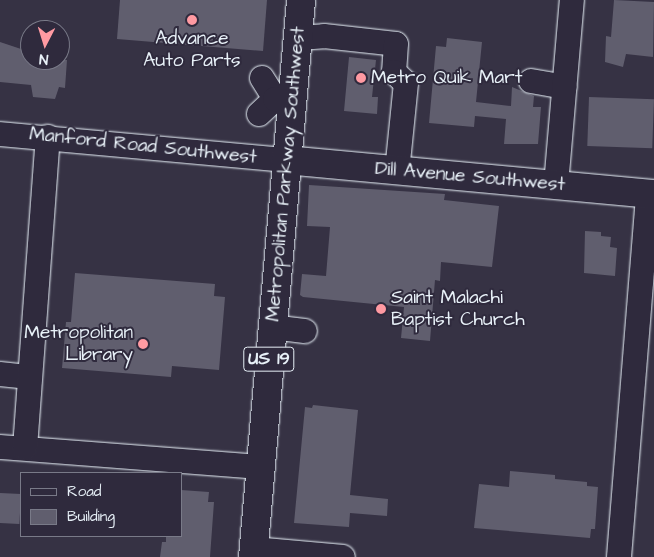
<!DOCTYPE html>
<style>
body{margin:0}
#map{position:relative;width:654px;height:557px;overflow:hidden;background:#363244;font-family:"Architects Daughter",sans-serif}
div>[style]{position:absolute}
.building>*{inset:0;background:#605e6e;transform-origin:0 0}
.roads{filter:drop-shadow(0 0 1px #e8f1f8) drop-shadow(0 0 1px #e8f1f8)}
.minor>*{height:24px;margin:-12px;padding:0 12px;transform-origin:12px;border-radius:12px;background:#2f2a3d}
.major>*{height:28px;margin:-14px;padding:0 14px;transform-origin:14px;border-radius:14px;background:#2f2a3d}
.dots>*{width:14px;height:14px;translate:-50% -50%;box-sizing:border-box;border:2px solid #2f2a3d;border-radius:50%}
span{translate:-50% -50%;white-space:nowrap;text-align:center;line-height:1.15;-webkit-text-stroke:4px #2f2a3d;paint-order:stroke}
.shield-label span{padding:1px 4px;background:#2f2a3d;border:1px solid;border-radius:4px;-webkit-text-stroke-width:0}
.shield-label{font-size:18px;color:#e8f1f8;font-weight:700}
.poi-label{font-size:19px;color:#e8f1f8}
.left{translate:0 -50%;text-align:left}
.right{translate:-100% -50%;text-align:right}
.street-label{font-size:19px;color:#e8f1f8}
.legend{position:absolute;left:20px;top:472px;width:162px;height:65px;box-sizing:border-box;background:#2f2a3d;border:1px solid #797a88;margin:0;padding:6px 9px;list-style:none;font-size:15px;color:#e8f1f8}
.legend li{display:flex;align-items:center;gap:10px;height:25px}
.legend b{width:25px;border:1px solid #797a88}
.north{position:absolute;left:20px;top:20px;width:50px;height:50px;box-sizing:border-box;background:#2f2a3d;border:1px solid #797a88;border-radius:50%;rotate:185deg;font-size:14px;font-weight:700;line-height:20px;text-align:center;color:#e8f1f8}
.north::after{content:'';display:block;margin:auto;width:18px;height:22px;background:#ff9aa2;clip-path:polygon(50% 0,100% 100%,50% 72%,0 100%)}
</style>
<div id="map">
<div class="building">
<div style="clip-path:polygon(120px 0,267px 0,263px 51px,117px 39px)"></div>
<div style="clip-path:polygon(614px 0,654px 2px,653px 57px,626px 54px,623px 67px,605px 62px,606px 36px,611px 37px)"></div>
<div style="clip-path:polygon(447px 38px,482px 42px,476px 102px,511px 106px,512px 87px,534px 96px,533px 107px,541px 107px,538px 144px,504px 144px,506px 119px,475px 116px,474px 127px,429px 123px,436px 46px,446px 47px)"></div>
<div style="clip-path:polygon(0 42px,30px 52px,30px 60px,67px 60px,65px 88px,59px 87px,55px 99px,33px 97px,31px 85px,0 82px)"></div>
<div style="clip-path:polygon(349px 57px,376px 60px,372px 97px,378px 97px,377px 114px,344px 111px)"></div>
<div style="left:589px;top:97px;width:65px;height:49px;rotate:2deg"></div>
<div style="clip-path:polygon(309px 185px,445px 194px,444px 200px,499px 206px,492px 267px,441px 262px,440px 281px,435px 280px,430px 341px,401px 338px,404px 307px,303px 297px,300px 295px,302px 274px,326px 276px,330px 227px,307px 226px)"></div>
<div style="clip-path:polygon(585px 231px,601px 232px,601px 236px,611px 237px,610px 247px,617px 248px,615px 276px,584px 273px)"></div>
<div style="clip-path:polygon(75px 273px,215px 284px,214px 296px,225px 297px,219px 370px,172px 366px,171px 377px,62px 368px,66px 322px,71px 322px)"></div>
<div style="clip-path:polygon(313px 405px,358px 410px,350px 495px,388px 499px,387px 516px,350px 513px,349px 527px,294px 523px,305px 407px,312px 408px)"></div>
<div style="clip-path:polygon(510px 471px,555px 475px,555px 479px,587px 482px,587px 486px,598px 487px,595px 529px,591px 529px,590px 538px,474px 528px,479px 484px,509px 487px)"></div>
<div style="clip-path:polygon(181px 490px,209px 492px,208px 502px,214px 502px,210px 557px,160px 557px,162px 542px,166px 542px,166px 536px,181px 536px)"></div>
<div style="left:0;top:493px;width:21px;height:30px;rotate:3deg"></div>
</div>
<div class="roads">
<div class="minor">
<div style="left:298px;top:38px;width:26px;rotate:-4deg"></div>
<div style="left:324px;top:36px;width:72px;rotate:6.3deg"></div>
<div style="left:396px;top:44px;width:28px;rotate:94deg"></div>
<div style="left:394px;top:72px;width:16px;rotate:43deg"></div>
<div style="left:406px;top:83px;width:88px;rotate:95.8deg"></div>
<div style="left:262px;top:78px;width:25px;rotate:58deg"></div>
<div style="left:531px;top:81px;width:34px;rotate:10deg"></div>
<div style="left:259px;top:114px;width:22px;rotate:-43deg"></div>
<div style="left:275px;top:99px;width:16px;rotate:7deg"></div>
<div style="left:0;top:134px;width:287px;rotate:5.2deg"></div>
<div style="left:556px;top:185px;width:186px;rotate:-85.1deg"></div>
<div style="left:272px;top:327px;width:33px;rotate:7deg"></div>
<div style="left:0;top:374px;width:30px;rotate:6deg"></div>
<div style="left:0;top:447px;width:262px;rotate:4.4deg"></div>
<div style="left:25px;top:448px;width:312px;rotate:-85.8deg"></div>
<div style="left:254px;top:549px;width:89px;rotate:5.1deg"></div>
<div style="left:619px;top:557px;width:364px;rotate:-85.4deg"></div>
</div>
<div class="major">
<div style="left:286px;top:160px;width:370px;rotate:5.3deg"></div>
<div style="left:253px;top:557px;width:559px;rotate:-85.07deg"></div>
</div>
</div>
<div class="dots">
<div style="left:192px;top:20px;background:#ff9aa2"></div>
<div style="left:361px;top:78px;background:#ff9aa2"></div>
<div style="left:381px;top:309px;background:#ff9aa2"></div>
<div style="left:143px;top:344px;background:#ff9aa2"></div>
</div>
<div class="shield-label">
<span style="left:269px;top:359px">US 19</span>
</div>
<div class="poi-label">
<span style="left:192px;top:50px">Advance<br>Auto Parts</span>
<span class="left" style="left:371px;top:78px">Metro Quik Mart</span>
<span class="left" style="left:391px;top:309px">Saint Malachi<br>Baptist Church</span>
<span class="right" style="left:133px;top:344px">Metropolitan<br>Library</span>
</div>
<div class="street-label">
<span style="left:143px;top:146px;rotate:6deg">Manford Road Southwest</span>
<span style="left:286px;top:174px;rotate:-85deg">Metropolitan Parkway Southwest</span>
<span style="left:470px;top:177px;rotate:5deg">Dill Avenue Southwest</span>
</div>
<ul class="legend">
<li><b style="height:6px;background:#2f2a3d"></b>Road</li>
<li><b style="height:14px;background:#605e6e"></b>Building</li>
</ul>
<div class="north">N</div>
</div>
